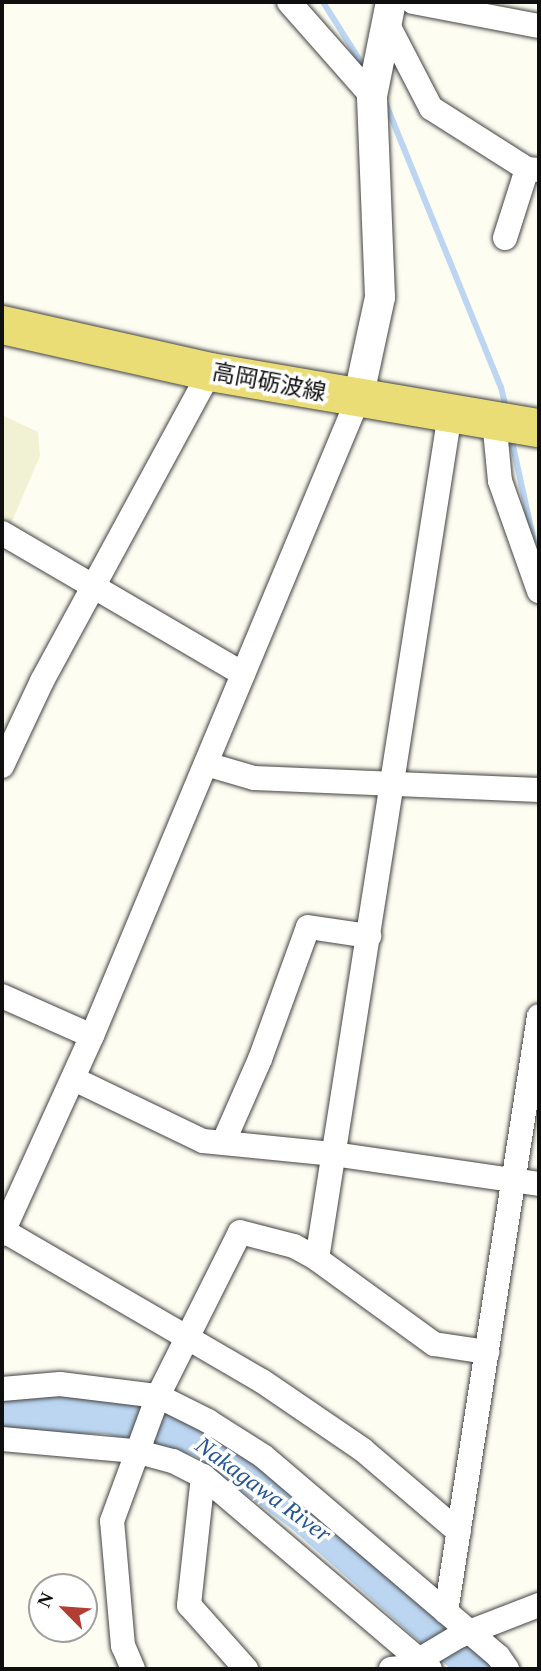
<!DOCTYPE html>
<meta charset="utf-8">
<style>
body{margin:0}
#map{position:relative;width:541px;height:1671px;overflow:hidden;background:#fefdf2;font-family:"Times New Roman","Noto Sans JP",serif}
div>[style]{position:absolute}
.farmland>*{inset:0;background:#f1f2d4}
.stream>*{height:6px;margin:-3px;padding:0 3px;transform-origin:3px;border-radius:3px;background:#bcd6f1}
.river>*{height:37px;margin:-18.5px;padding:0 18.5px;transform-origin:18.5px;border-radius:18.5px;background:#bcd6f1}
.roads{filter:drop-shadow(0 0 2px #424242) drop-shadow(0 0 2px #424242)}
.minor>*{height:24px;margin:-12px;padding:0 12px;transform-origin:12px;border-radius:12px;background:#fff}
.tertiary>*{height:30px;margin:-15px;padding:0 15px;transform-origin:15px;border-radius:15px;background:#fff}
.primary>*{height:38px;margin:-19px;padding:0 19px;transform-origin:19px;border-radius:19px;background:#ebdd75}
span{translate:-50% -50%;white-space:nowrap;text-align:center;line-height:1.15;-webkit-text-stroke:7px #fff;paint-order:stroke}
.street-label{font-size:23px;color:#0f0f0f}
.water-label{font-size:24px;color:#245696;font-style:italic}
.frame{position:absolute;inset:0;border:4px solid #0f0f0f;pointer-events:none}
.north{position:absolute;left:28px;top:1573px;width:70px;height:70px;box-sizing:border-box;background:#fff;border:2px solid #9f9f9f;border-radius:50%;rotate:295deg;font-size:19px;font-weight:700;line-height:28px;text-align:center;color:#0f0f0f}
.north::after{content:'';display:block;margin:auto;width:24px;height:32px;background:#b23e34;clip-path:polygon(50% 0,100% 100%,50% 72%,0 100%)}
</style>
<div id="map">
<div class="farmland">
<div style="clip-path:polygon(2px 415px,38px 432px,40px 456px,7px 533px,2px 529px)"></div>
</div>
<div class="stream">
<div style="left:323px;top:2px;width:80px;rotate:57.7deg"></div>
<div style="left:383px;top:97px;width:313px;rotate:67.9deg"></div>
<div style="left:501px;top:387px;width:23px;rotate:77deg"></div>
<div style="left:511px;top:437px;width:112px;rotate:77.6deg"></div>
</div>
<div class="river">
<div style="left:2px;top:1414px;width:106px;rotate:0.5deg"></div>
<div style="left:108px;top:1415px;width:97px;rotate:13.7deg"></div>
<div style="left:202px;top:1438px;width:126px;rotate:37deg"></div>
<div style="left:303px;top:1514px;width:235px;rotate:41.4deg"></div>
</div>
<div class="roads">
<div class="minor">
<div style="left:289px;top:2px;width:125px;rotate:48.6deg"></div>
<div style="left:413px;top:2px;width:128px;rotate:10.8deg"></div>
<div style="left:387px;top:23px;width:96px;rotate:62.6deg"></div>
<div style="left:431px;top:108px;width:114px;rotate:32.4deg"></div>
<div style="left:527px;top:169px;width:12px;rotate:5deg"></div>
<div style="left:505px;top:238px;width:72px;rotate:-72.3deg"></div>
<div style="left:494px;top:420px;width:61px;rotate:84.4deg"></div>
<div style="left:500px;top:481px;width:117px;rotate:70.5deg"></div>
<div style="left:2px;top:533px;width:279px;rotate:30.3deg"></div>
<div style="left:206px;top:764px;width:50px;rotate:16.3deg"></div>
<div style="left:254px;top:778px;width:285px;rotate:2.4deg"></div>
<div style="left:2px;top:766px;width:94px;rotate:-64.8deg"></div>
<div style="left:42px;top:681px;width:352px;rotate:-61.5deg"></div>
<div style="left:2px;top:996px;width:98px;rotate:24deg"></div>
<div style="left:74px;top:1079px;width:143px;rotate:25.7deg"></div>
<div style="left:203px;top:1141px;width:132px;rotate:5.7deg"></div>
<div style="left:334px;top:1154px;width:207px;rotate:8.3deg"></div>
<div style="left:224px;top:1141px;width:90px;rotate:-66.3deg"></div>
<div style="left:260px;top:1059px;width:140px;rotate:-70deg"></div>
<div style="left:308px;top:927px;width:62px;rotate:8.4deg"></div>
<div style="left:4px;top:1231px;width:298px;rotate:30.2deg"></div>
<div style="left:262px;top:1381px;width:122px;rotate:34.3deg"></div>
<div style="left:363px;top:1450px;width:126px;rotate:40.5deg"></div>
<div style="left:2px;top:1234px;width:217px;rotate:-65.6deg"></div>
<div style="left:92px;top:1036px;width:690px;rotate:-67.34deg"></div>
<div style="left:317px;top:1259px;width:855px;rotate:-81.06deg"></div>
<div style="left:2px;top:1389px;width:58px;rotate:-4.9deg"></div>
<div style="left:60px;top:1384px;width:99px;rotate:7deg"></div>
<div style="left:158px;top:1396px;width:56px;rotate:26.6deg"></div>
<div style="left:208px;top:1421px;width:65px;rotate:32.5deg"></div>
<div style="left:263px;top:1456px;width:309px;rotate:40.4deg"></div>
<div style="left:498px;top:1656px;width:16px;rotate:55deg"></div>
<div style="left:2px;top:1439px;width:134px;rotate:5.2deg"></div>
<div style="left:135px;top:1451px;width:39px;rotate:15deg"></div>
<div style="left:173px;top:1461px;width:34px;rotate:27deg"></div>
<div style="left:203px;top:1476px;width:298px;rotate:40.4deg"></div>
<div style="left:203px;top:1476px;width:130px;rotate:96.2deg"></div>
<div style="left:189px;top:1605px;width:86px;rotate:48.3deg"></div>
<div style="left:446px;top:1612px;width:603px;rotate:-81.13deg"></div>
<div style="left:133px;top:1669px;width:25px;rotate:-113deg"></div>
<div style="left:123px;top:1646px;width:125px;rotate:-95deg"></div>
<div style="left:112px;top:1521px;width:133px;rotate:-69.8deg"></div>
<div style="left:158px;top:1396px;width:183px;rotate:-63.4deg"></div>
<div style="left:240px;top:1232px;width:56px;rotate:14.5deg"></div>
<div style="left:294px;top:1246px;width:26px;rotate:29deg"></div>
<div style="left:317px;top:1259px;width:145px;rotate:36deg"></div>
<div style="left:434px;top:1344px;width:54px;rotate:8.6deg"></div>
<div style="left:391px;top:1669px;width:16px;rotate:-7deg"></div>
<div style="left:407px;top:1667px;width:61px;rotate:-30.8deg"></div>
<div style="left:459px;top:1636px;width:86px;rotate:-21.2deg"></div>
</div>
<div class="tertiary">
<div style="left:358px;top:399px;width:104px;rotate:-77.8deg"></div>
<div style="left:380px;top:297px;width:201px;rotate:-92.3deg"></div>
<div style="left:372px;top:96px;width:96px;rotate:-78.6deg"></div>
</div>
<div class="primary">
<div style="left:2px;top:325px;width:213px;rotate:12.7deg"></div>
<div style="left:210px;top:372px;width:334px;rotate:9.7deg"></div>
</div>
</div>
<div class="street-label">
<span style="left:269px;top:383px;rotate:11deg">高岡砺波線</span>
</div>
<div class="water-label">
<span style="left:263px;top:1490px;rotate:36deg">Nakagawa River</span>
</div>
<div class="frame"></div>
<div class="north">N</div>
</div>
